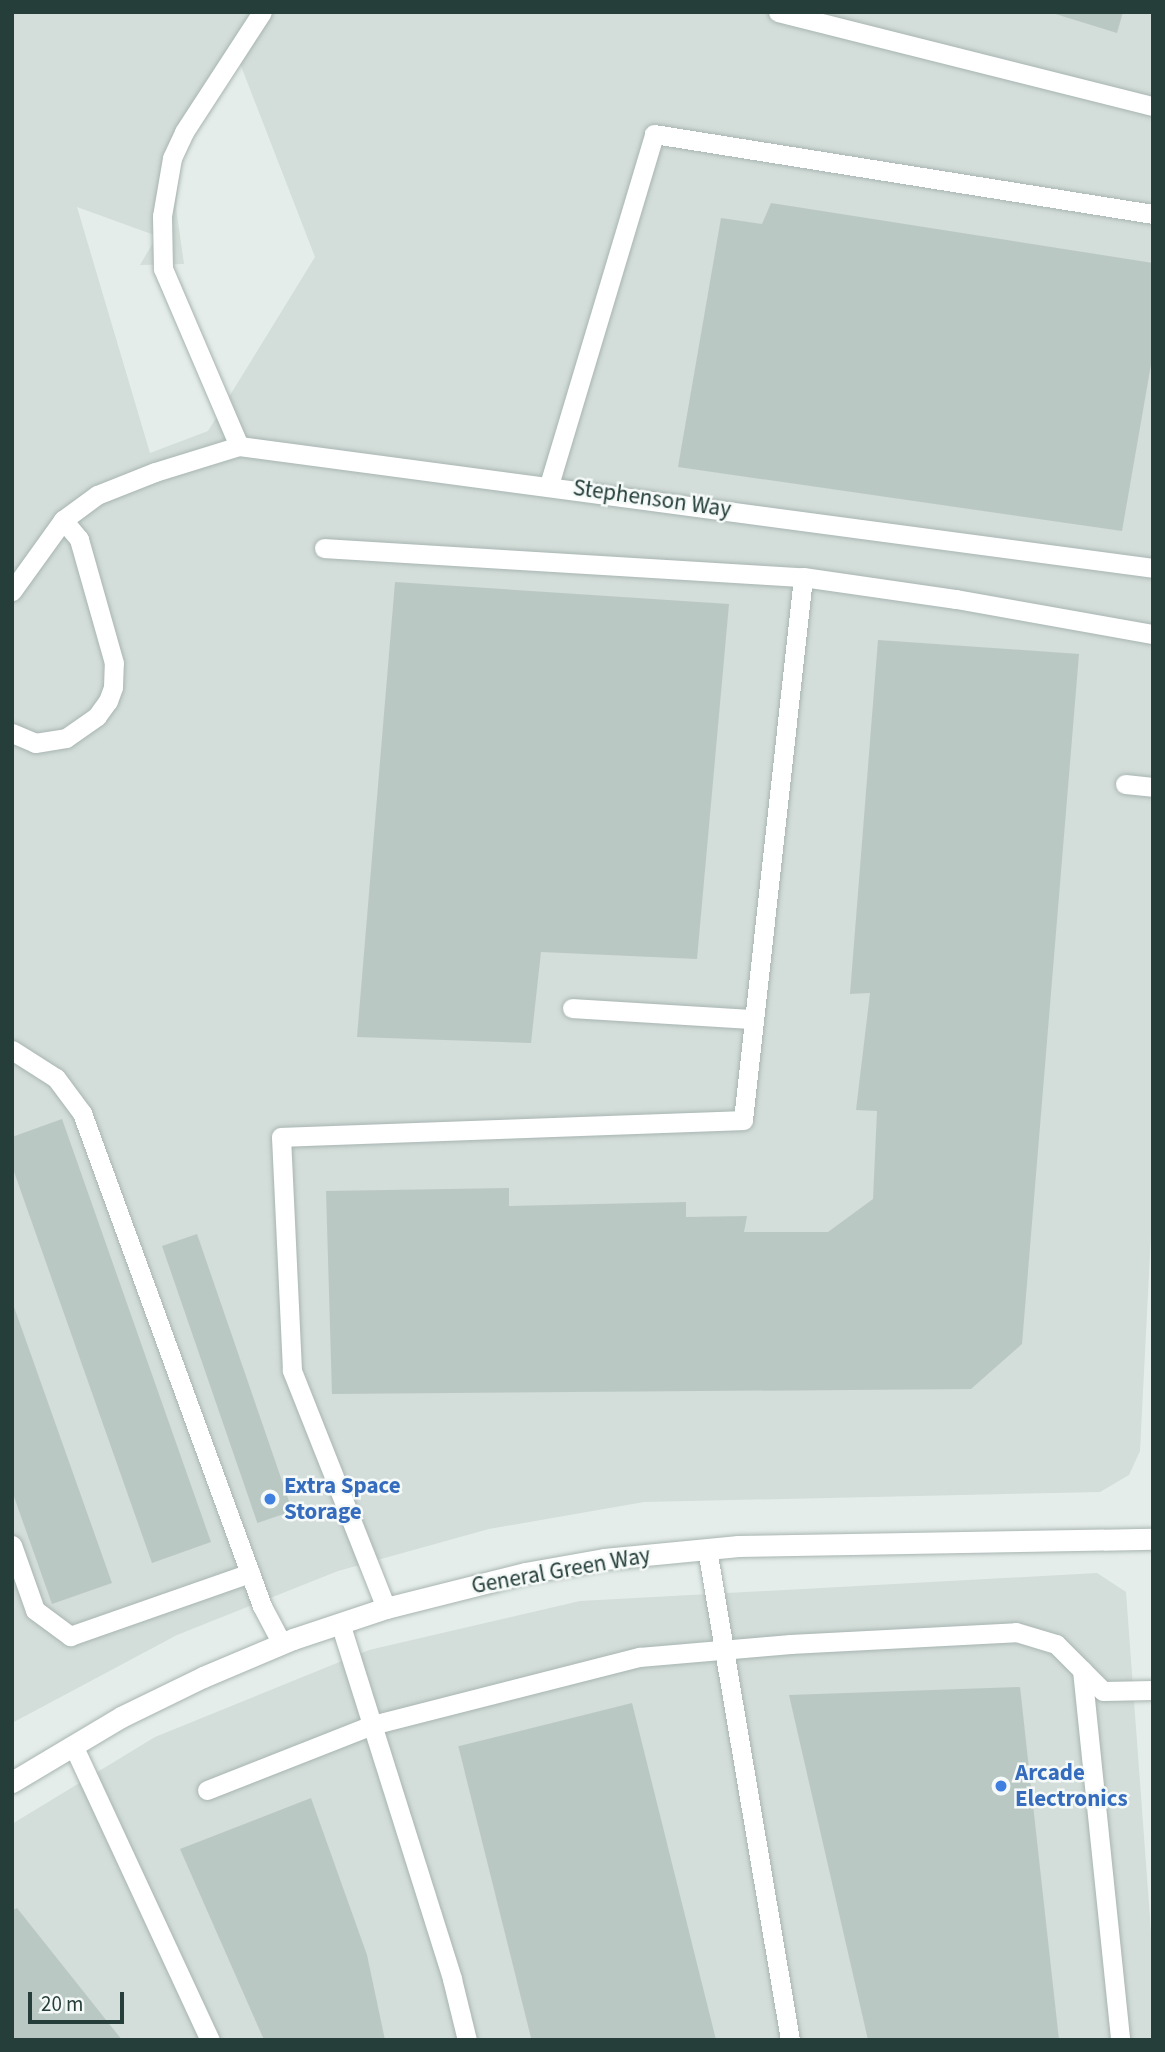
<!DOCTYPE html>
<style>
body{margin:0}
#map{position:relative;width:1165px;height:2052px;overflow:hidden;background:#e5edea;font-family:"Source Sans 3",sans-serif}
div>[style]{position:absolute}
.built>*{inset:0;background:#d3ddd9}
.building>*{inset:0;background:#bac8c4;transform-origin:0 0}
.roads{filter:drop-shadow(0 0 2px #a8b5b2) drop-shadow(0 0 2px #a8b5b2)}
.lane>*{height:19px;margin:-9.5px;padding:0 9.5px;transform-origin:9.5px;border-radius:9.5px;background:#fff}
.street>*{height:21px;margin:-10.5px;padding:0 10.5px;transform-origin:10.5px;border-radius:10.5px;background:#fff}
.dots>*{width:19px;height:19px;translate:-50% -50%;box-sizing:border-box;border:4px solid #f5faf8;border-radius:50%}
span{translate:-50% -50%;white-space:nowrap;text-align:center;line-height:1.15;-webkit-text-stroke:5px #f5faf8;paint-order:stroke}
.street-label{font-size:23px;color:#253e3a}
.shop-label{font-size:23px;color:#366cbe;font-weight:700}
.left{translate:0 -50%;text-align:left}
.frame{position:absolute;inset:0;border:14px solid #253e3a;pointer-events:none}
.scale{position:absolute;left:28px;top:1992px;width:96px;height:32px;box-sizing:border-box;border:4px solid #253e3a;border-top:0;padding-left:9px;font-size:21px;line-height:24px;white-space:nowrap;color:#253e3a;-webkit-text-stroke:5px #f5faf8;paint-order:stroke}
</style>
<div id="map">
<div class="built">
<div style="clip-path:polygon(evenodd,12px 12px,1153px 12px,1153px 1195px,1140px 1451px,1129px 1475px,1100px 1492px,644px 1502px,489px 1529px,338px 1571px,177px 1635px,12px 1723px,12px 12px,236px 53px,315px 257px,208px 431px,150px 453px,77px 207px,157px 236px,140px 265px,184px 264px,176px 208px,182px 151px,236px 53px)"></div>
<div style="clip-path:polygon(1097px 1573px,1126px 1592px,1153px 1959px,1153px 2040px,12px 2040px,12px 1824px,155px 1737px,369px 1650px,580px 1601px)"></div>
</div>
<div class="building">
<div style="clip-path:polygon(1049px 12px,1123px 12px,1117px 33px)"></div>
<div style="clip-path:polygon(771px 203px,1153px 263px,1153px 353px,1122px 531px,678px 467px,721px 218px,762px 224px)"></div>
<div style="clip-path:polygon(395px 582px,729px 604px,697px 959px,541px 952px,531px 1043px,357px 1037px)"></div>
<div style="clip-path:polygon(878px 640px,1079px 654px,1022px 1344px,971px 1389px,332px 1394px,326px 1191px,509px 1188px,509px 1206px,686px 1202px,686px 1217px,747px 1216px,744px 1232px,828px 1232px,873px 1199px,877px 1111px,856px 1110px,870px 993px,850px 994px)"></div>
<div style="clip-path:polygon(62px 1119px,211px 1542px,152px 1563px,12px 1166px,12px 1137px)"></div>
<div style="left:197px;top:1234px;width:293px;height:37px;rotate:71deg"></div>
<div style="clip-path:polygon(13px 1304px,112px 1583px,52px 1604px,12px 1491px)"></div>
<div style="clip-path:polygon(1020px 1687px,1059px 2040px,868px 2040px,789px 1695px)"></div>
<div style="left:632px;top:1703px;width:347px;height:179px;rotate:76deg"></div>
<div style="clip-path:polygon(311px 1798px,367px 1955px,385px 2040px,264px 2040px,180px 1849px)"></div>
<div style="clip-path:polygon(17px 1908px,122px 2040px,12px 2040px,12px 1911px)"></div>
</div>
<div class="roads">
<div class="lane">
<div style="left:778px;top:12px;width:387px;rotate:14.1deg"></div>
<div style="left:239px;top:446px;width:193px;rotate:-113.2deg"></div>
<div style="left:163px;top:269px;width:53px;rotate:-91.1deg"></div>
<div style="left:162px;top:216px;width:59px;rotate:-80.2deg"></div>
<div style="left:172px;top:158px;width:29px;rotate:-65deg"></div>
<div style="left:184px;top:132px;width:143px;rotate:-57deg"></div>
<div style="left:549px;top:485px;width:366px;rotate:-73.3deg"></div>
<div style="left:654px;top:134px;width:505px;rotate:9.11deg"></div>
<div style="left:324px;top:548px;width:480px;rotate:3.5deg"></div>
<div style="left:803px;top:577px;width:155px;rotate:8.2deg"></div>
<div style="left:956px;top:599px;width:200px;rotate:10.1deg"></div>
<div style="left:12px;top:591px;width:87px;rotate:-54.3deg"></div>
<div style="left:63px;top:520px;width:42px;rotate:-36.3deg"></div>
<div style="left:97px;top:495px;width:62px;rotate:-21.6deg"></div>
<div style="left:155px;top:472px;width:88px;rotate:-17.2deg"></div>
<div style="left:239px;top:446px;width:922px;rotate:7.6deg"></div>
<div style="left:12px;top:733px;width:25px;rotate:23deg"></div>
<div style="left:35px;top:743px;width:31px;rotate:-9deg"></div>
<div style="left:66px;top:738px;width:38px;rotate:-35deg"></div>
<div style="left:97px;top:716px;width:19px;rotate:-54deg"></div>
<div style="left:108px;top:701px;width:15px;rotate:-70deg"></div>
<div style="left:113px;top:687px;width:24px;rotate:-88deg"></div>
<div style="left:114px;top:663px;width:129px;rotate:-105.8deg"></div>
<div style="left:79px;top:539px;width:25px;rotate:-130deg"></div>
<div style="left:1125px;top:784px;width:28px;rotate:6deg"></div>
<div style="left:572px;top:1008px;width:182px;rotate:3.5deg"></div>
<div style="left:12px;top:1050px;width:52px;rotate:32.5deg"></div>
<div style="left:56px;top:1078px;width:44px;rotate:53.4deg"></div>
<div style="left:82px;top:1113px;width:525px;rotate:69.94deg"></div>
<div style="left:262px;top:1606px;width:43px;rotate:62.2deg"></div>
<div style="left:12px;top:1545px;width:69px;rotate:70.5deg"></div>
<div style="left:35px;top:1610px;width:44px;rotate:36.6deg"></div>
<div style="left:70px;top:1636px;width:191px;rotate:-19.3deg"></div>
<div style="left:707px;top:1549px;width:498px;rotate:80.4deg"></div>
<div style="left:386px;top:1608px;width:256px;rotate:-111.6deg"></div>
<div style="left:292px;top:1370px;width:233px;rotate:-92.7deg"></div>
<div style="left:281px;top:1137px;width:462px;rotate:-2.1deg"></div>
<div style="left:743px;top:1120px;width:546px;rotate:-83.69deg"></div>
<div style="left:340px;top:1623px;width:373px;rotate:72.5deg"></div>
<div style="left:452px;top:1979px;width:63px;rotate:76.2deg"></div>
<div style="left:1082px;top:1670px;width:372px;rotate:84.1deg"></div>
<div style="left:73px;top:1745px;width:325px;rotate:65.1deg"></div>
<div style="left:207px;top:1790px;width:177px;rotate:-21.5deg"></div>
<div style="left:372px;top:1725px;width:276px;rotate:-14.3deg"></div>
<div style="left:639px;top:1657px;width:152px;rotate:-4.9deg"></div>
<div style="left:790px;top:1644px;width:226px;rotate:-3deg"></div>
<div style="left:1016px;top:1632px;width:42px;rotate:16.7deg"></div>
<div style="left:1056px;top:1644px;width:66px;rotate:45deg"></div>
<div style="left:1103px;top:1691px;width:50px;rotate:-1.1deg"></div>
</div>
<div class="street">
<div style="left:12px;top:1782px;width:127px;rotate:-30.8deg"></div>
<div style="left:121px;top:1717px;width:91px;rotate:-26deg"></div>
<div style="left:203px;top:1677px;width:98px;rotate:-22.9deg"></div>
<div style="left:293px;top:1639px;width:98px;rotate:-18.4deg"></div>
<div style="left:386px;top:1608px;width:143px;rotate:-14.1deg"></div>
<div style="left:525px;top:1573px;width:80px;rotate:-10deg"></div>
<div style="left:604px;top:1559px;width:135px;rotate:-5.5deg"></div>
<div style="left:738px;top:1546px;width:415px;rotate:-1deg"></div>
</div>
</div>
<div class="dots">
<div style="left:270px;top:1499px;background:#3f7fe0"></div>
<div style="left:1001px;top:1786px;background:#3f7fe0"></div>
</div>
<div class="street-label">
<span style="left:652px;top:499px;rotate:8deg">Stephenson Way</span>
<span style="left:561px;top:1571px;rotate:-10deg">General Green Way</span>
</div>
<div class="shop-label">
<span class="left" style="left:284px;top:1499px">Extra Space<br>Storage</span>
<span class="left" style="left:1015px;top:1786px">Arcade<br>Electronics</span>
</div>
<div class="frame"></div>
<div class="scale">20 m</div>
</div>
